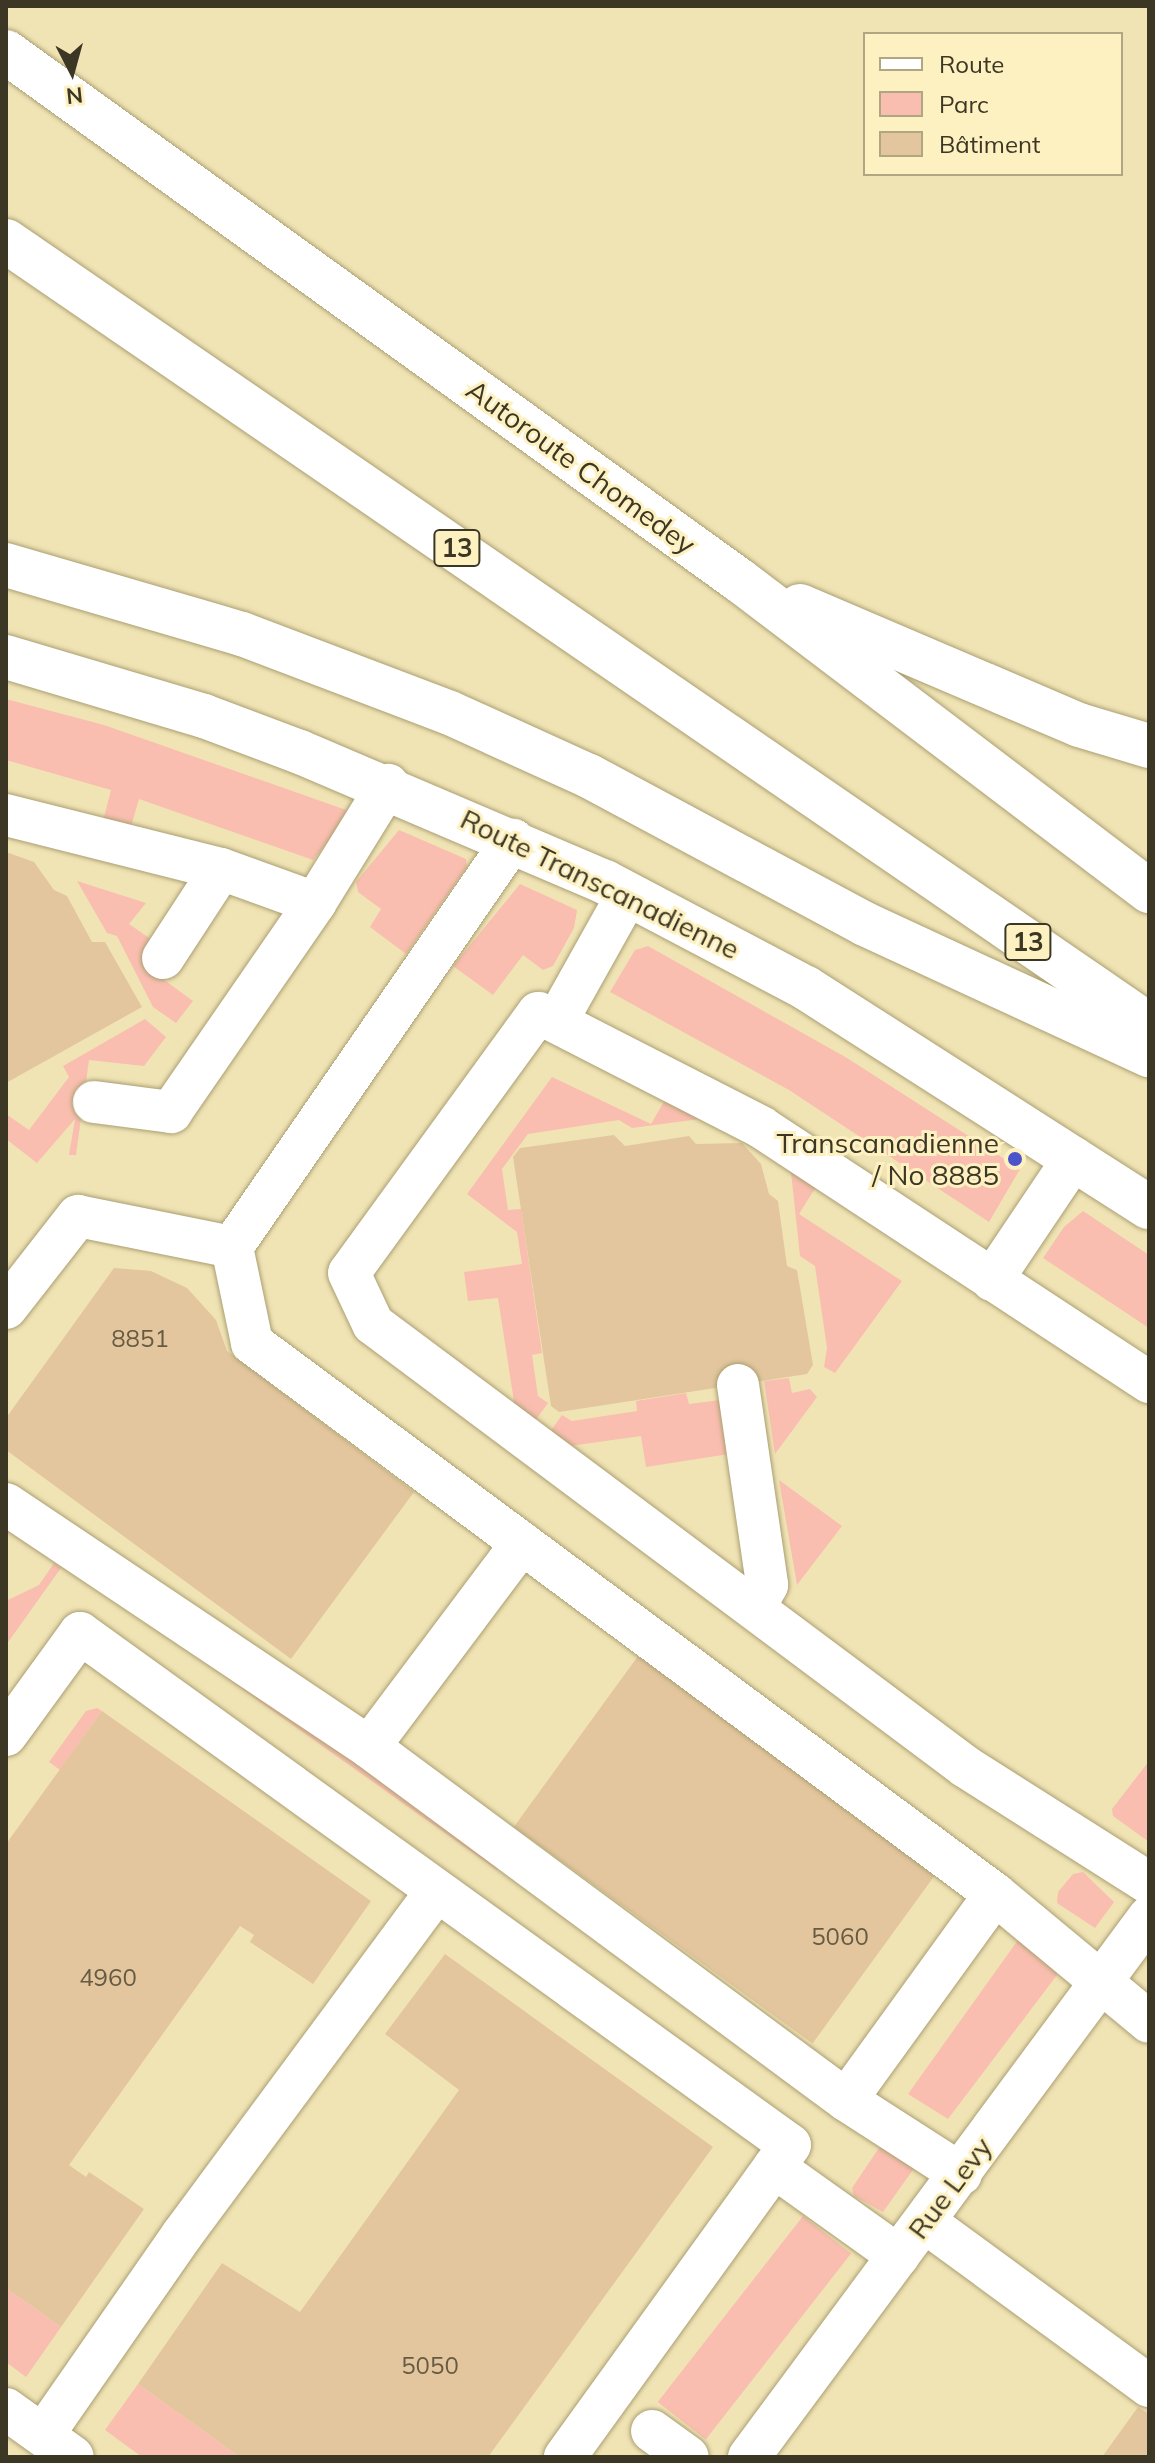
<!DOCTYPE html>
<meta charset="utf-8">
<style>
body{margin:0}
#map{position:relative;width:1155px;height:2463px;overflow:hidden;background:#f0e4b5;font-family:Mulish,sans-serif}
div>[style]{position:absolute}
.green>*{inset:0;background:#f9beaf;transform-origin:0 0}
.building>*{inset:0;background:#e3c69e;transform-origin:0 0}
.roads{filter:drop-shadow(0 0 2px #ab9f72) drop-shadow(0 0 2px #ab9f72)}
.minor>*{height:42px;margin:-21px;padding:0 21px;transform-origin:21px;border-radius:21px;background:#fff}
.major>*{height:44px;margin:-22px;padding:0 22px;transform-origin:22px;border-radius:22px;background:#fff}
.highway>*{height:44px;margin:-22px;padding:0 22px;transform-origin:22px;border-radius:22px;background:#fff}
.dots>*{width:22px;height:22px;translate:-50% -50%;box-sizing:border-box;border:4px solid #fef1c1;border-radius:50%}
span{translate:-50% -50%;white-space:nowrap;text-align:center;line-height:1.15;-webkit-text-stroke:6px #fef1c1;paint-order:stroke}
.number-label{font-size:24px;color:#665b42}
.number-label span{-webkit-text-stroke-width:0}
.shield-label span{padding:2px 6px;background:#fef1c1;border:2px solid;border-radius:6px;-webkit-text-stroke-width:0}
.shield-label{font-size:26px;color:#3c3724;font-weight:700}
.street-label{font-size:28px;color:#3c3724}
.poi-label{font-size:28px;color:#3c3724}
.right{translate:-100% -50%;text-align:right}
.frame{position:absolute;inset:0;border:8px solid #3c3724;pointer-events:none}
.legend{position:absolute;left:863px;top:32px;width:260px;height:144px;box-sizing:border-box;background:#fef1c1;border:2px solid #b0a782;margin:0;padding:10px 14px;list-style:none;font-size:24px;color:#3c3724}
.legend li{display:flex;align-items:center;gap:16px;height:40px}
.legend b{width:40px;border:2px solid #b0a782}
.north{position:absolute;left:32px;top:32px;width:80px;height:80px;-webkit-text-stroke:6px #fef1c1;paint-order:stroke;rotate:174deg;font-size:22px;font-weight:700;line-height:32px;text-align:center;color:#3c3724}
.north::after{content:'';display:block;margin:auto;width:28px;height:36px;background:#3c3724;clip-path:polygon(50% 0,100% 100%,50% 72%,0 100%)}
</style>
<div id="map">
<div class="green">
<div style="clip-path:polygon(6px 699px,104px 725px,352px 812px,313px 860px,139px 799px,130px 830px,103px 821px,111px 790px,6px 760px)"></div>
<div style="clip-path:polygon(399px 830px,466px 859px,467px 867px,406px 954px,370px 927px,381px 909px,358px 892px,356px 882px)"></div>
<div style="clip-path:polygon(77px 881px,146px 903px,129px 924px,155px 942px,148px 951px,163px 979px,193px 1001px,176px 1023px,153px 1007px,117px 936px,107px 933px)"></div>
<div style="clip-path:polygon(520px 884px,577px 910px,574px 928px,553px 966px,543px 970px,523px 955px,493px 995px,453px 966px)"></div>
<div style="clip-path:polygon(648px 946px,847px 1058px,1020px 1169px,989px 1222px,789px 1090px,610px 992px,635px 950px)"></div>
<div style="clip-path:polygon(145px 1019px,166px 1037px,144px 1066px,89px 1060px,76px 1155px,69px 1155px,75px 1119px,37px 1163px,6px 1139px,6px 1114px,29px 1130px,69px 1077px,63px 1066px)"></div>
<div style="clip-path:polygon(552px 1077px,651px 1124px,666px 1098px,700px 1119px,632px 1128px,619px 1120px,528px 1134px,502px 1169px,508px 1210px,521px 1209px,542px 1353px,532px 1355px,538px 1396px,548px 1403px,535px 1421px,515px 1408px,498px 1298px,468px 1301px,464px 1272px,522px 1264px,517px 1232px,467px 1194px)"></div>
<div style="clip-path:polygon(791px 1172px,816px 1187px,799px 1214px,902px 1281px,835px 1373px,824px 1367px,827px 1348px,815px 1266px,800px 1256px)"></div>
<div style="clip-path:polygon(1083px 1211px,1149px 1255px,1149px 1328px,1043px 1258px,1064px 1227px)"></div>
<div style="clip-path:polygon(789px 1378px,792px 1393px,810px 1389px,817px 1397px,775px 1454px,764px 1381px)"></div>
<div style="clip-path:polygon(686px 1393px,689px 1404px,721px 1400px,729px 1454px,646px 1467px,641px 1436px,570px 1446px,550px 1432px,562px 1415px,572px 1421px,637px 1411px,636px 1401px)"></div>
<div style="clip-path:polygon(779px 1480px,842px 1526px,797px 1585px)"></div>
<div style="clip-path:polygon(54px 1563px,61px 1568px,6px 1645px,6px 1601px,39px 1585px)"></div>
<div style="clip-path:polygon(154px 1616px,501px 1864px,497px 1870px,145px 1620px)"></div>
<div style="clip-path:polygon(97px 1708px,102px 1711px,60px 1770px,49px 1762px,86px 1711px)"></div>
<div style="clip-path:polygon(1149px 1761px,1149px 1842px,1113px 1816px,1112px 1809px)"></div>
<div style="clip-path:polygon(1083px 1872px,1114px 1902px,1095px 1928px,1057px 1903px,1058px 1892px,1073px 1874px)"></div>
<div style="clip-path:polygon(1018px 1940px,1053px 1965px,1057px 1975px,948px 2119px,908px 2094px)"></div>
<div style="clip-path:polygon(883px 2142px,915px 2167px,883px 2212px,854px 2196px,852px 2188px)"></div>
<div style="left:803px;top:2216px;width:61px;height:236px;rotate:38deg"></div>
<div style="clip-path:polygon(6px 2288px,61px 2327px,26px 2377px,6px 2362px)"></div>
<div style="clip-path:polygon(138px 2384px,240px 2457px,142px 2457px,105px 2430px)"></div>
</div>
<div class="building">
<div style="clip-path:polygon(6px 852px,34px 862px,54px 890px,67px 896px,92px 942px,105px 942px,142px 1007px,6px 1083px)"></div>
<div style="clip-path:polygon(614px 1135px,625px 1146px,689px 1136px,696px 1144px,742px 1143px,761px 1164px,769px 1194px,778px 1201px,787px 1266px,797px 1270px,813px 1365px,807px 1374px,559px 1412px,551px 1406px,513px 1157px,520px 1148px)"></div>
<div style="clip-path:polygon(114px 1268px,151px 1271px,187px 1288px,216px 1320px,227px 1351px,414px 1492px,291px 1659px,6px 1450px,6px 1418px)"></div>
<div style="left:638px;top:1656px;width:369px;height:211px;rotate:36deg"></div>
<div style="clip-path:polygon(102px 1711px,371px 1901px,313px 1984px,250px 1942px,254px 1935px,240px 1926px,69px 2165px,86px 2177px,89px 2172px,144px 2209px,61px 2327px,6px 2288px,6px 1844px)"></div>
<div style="clip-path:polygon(445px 1954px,713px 2147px,488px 2457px,240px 2457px,138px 2384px,222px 2263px,300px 2312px,459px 2090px,385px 2034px)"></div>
<div style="clip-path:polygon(1138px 2407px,1149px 2414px,1149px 2457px,1102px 2457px)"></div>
</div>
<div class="roads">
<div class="minor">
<div style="left:6px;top:815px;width:222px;rotate:14.1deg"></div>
<div style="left:221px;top:869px;width:100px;rotate:19.9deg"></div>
<div style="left:315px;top:903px;width:139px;rotate:-58.3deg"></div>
<div style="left:163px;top:958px;width:106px;rotate:-56.9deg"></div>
<div style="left:558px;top:1019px;width:143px;rotate:-60.8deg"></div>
<div style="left:94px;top:1102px;width:78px;rotate:7.4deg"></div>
<div style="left:171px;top:1112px;width:254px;rotate:-55.4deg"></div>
<div style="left:232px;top:1247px;width:98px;rotate:78.2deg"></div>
<div style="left:252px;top:1343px;width:925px;rotate:36.56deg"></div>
<div style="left:995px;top:1894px;width:200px;rotate:39.7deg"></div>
<div style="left:992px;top:1280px;width:147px;rotate:-56.1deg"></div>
<div style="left:6px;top:1308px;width:117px;rotate:-52deg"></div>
<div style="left:78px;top:1216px;width:157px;rotate:11.4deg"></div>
<div style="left:232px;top:1247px;width:495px;rotate:-55.4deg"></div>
<div style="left:1149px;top:1382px;width:464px;rotate:-146.7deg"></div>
<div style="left:761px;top:1127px;width:250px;rotate:-152.9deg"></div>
<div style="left:538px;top:1013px;width:321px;rotate:126deg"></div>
<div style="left:349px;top:1273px;width:56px;rotate:64.8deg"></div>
<div style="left:373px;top:1324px;width:740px;rotate:36.76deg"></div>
<div style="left:966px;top:1767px;width:217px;rotate:32.4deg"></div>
<div style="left:738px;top:1385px;width:202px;rotate:81.7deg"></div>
<div style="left:767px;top:1585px;width:25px;rotate:119deg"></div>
<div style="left:6px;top:1504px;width:437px;rotate:33.8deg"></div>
<div style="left:522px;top:1543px;width:255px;rotate:126.9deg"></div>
<div style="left:369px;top:1747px;width:593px;rotate:36.5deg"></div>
<div style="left:6px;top:1735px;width:126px;rotate:-54deg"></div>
<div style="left:80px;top:1633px;width:875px;rotate:35.8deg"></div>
<div style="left:790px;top:2145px;width:385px;rotate:125.8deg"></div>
<div style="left:774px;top:2167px;width:153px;rotate:35.5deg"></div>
<div style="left:961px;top:2174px;width:137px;rotate:-147.2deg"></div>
<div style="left:846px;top:2100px;width:254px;rotate:-54.1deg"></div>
<div style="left:925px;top:2222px;width:278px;rotate:36.2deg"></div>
<div style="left:6px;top:2409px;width:82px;rotate:35.6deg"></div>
<div style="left:652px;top:2431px;width:44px;rotate:35.8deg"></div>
<div style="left:43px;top:2435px;width:244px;rotate:-55.2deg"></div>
<div style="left:182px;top:2235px;width:425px;rotate:-53.5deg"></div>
<div style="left:749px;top:2457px;width:672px;rotate:-53.47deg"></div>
</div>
<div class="major">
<div style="left:6px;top:657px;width:207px;rotate:16.6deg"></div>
<div style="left:204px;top:716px;width:103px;rotate:20.6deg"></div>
<div style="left:300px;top:752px;width:332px;rotate:23.1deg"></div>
<div style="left:605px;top:882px;width:227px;rotate:27.8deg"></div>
<div style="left:806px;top:988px;width:407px;rotate:32.6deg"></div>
</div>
<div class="highway">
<div style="left:6px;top:52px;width:903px;rotate:35.77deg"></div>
<div style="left:739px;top:580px;width:515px;rotate:37.18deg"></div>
<div style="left:6px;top:241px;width:1386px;rotate:34.45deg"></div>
<div style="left:6px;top:565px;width:246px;rotate:16.3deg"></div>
<div style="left:242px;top:634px;width:222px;rotate:20.8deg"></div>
<div style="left:450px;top:713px;width:153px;rotate:24.4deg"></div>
<div style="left:589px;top:776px;width:313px;rotate:28.2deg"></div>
<div style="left:865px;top:924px;width:313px;rotate:24.8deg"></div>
<div style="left:800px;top:606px;width:303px;rotate:23.1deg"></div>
<div style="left:1079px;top:725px;width:73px;rotate:16.7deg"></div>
</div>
</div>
<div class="dots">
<div style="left:1015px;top:1159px;background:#4c54ca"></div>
</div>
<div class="number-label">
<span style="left:140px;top:1339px">8851</span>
<span style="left:840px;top:1937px">5060</span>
<span style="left:108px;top:1978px">4960</span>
<span style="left:430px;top:2366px">5050</span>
</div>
<div class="shield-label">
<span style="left:457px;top:548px">13</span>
<span style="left:1028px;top:942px">13</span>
</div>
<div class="street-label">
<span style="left:581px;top:467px;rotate:36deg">Autoroute Chomedey</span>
<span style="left:600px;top:884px;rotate:26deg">Route Transcanadienne</span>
<span style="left:950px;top:2188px;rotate:-53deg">Rue Levy</span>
</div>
<div class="poi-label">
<span class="right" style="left:999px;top:1159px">Transcanadienne<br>/ No 8885</span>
</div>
<div class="frame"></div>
<ul class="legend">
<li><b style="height:10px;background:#fff"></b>Route</li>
<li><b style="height:22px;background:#f9beaf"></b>Parc</li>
<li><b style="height:22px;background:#e3c69e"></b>Bâtiment</li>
</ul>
<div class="north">N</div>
</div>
